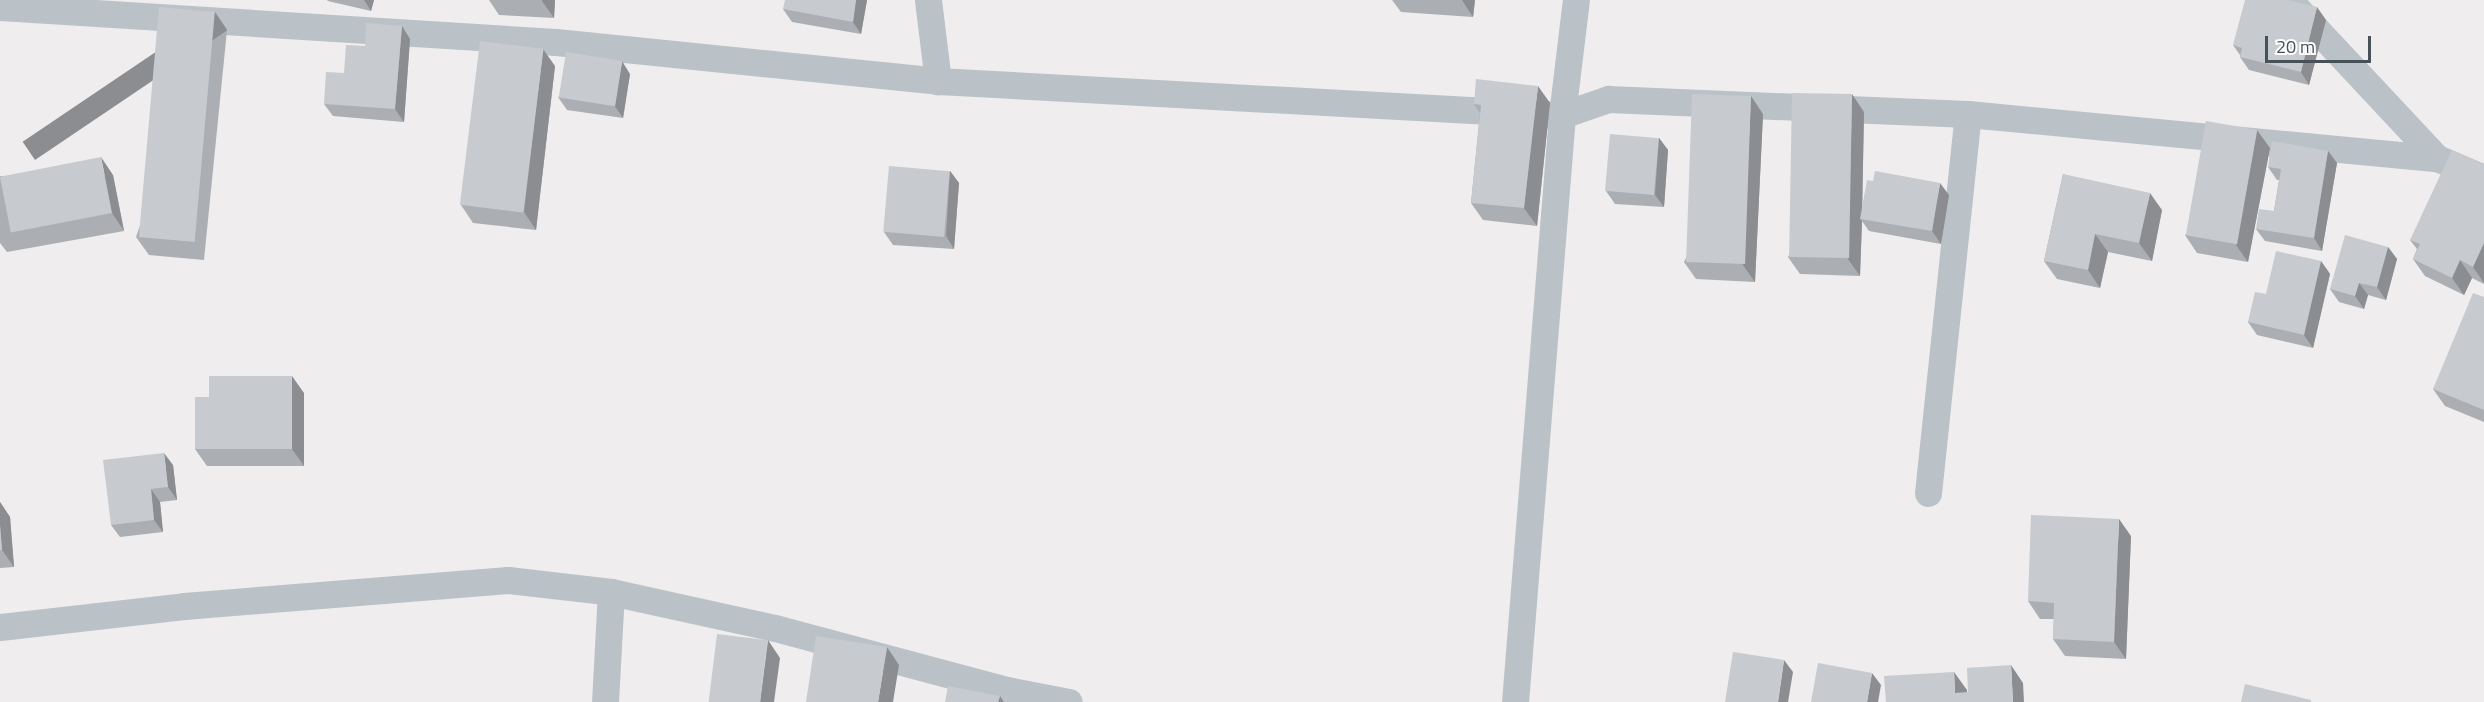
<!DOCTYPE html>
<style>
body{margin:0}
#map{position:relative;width:2484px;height:702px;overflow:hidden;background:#efeded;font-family:"Titillium Web",sans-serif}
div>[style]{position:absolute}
.minor>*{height:27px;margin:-13.5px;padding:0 13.5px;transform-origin:13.5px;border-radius:13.5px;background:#bac2c8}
.wall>*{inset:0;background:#abaeb2}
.shaded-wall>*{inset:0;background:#8b8d91;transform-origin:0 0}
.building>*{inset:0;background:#c7cacf;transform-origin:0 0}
span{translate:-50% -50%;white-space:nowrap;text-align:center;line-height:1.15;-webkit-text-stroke:4.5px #fff;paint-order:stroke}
.scale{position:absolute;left:2265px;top:36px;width:106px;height:27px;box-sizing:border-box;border:3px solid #475158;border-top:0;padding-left:8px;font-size:18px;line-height:21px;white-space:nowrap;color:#475158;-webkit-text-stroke:4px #fff;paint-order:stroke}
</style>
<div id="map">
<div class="minor">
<div style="left:928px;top:0;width:82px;rotate:83deg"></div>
<div style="left:2289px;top:0;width:216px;rotate:46.9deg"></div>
<div style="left:0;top:7px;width:557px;rotate:3.6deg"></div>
<div style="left:556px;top:42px;width:384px;rotate:5.8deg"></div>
<div style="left:938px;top:81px;width:625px;rotate:3.12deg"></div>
<div style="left:1562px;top:115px;width:49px;rotate:-19.2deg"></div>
<div style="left:1608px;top:99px;width:360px;rotate:2.4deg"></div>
<div style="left:1968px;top:114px;width:471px;rotate:5.4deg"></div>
<div style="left:2437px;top:158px;width:51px;rotate:23.1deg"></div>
<div style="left:1928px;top:493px;width:381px;rotate:-84deg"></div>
<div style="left:0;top:627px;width:185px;rotate:-6.5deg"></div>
<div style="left:184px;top:606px;width:325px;rotate:-4.6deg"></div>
<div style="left:508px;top:580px;width:104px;rotate:6.6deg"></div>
<div style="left:611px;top:592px;width:168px;rotate:12.4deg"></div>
<div style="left:775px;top:628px;width:240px;rotate:15deg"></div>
<div style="left:1007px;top:690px;width:63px;rotate:11deg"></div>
<div style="left:605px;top:702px;width:110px;rotate:-86.9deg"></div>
<div style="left:1515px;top:702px;width:589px;rotate:-85.42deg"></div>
<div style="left:1562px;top:115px;width:116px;rotate:-83.1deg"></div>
</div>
<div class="wall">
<div style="clip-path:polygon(327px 0,374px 0,371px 11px,328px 1px)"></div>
<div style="clip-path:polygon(489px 0,555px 0,554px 18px,499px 15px)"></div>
<div style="clip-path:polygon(867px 0,861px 34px,792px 22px,783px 9px)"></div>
<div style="clip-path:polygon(1392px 0,1475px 0,1473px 17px,1401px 12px)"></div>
<div style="clip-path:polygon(215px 12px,227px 30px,204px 260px,149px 255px,136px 237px)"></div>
<div style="clip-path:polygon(2326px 20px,2309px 85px,2249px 70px,2240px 57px,2240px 55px,2233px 45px)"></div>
<div style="clip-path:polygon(402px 26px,410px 39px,404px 122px,333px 116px,324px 104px,344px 73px,365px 46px)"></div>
<div style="clip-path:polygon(555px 66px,536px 230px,473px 223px,461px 205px)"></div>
<div style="clip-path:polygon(630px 74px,623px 118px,567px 110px,558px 97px)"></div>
<div style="clip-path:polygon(1550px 103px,1537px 226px,1483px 220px,1471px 203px,1480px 113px,1474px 104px)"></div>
<div style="clip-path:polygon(1864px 112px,1862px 210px,1949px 195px,1941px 244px,1869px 231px,1862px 221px,1860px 276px,1800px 274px,1788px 257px)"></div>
<div style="clip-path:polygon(1763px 114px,1755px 282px,1696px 279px,1684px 262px)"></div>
<div style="clip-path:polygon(1659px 138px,1668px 150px,1664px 207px,1615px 204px,1606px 191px)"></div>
<div style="clip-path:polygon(2270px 148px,2248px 262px,2197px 253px,2185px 235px)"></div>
<div style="clip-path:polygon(2328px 151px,2337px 163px,2322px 251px,2265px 241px,2256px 229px,2274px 211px,2279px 180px,2277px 180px,2268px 167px)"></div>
<div style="clip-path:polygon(2484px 165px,2484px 284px,2472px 278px,2464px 295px,2425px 276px,2413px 259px,2417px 249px,2410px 240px)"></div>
<div style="clip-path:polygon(950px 171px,959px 183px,954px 249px,893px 245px,884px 232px)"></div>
<div style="clip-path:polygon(2063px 174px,2162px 210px,2152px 261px,2108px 252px,2100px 288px,2057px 279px,2044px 261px)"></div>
<div style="clip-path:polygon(113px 175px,124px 231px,7px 252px,0 243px,0 176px)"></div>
<div style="clip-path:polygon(2388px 247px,2397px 259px,2386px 300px,2368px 295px,2364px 309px,2339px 302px,2330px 289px)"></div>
<div style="clip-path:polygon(2321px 261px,2330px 274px,2313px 348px,2257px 335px,2248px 322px,2266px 294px)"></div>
<div style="clip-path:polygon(2484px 297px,2484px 422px,2445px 406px,2433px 389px)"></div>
<div style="clip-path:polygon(304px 393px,304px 466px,207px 466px,195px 449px,209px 397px)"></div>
<div style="clip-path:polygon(173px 465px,177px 500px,160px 502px,163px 532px,120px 537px,111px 525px)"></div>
<div style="clip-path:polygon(0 502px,10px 517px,14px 567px,0 568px)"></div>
<div style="clip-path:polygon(2131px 536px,2126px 659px,2065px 656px,2053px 639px,2054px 619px,2040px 619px,2028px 601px)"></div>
</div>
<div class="shaded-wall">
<div style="clip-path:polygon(364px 0,374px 0,371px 11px)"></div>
<div style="clip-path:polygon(542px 0,555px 0,554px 18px,542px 1px)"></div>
<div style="clip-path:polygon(856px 0,867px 0,861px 34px,853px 22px)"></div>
<div style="clip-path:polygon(1462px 0,1475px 0,1473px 17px)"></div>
<div style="clip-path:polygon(2317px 7px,2326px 20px,2309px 85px,2301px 72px)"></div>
<div style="left:215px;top:12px;width:22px;height:232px;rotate:56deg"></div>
<div style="clip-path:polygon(402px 26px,410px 39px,404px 122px,395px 109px)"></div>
<div style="clip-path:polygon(543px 49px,555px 66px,536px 230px,524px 212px)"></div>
<div style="clip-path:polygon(622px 61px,630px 74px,623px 118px,614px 105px)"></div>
<div style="clip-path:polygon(1538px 86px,1550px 103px,1537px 226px,1524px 208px)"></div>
<div style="clip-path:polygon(1852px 94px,1864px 112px,1862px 219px,1860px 219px,1862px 221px,1860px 276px,1848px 259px)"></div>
<div style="clip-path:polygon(1751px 96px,1763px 114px,1755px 282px,1743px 265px)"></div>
<div style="clip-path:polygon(2257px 130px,2270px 148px,2248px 262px,2236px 245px)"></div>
<div style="clip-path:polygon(1659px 138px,1668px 150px,1664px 207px,1655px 195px)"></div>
<div style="clip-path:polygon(2328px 151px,2337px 163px,2322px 251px,2314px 238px)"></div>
<div style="clip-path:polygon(101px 157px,113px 175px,124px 231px,112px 213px)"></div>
<div style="clip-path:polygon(950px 171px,959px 183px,954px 249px,946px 236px)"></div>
<div style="clip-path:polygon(1940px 183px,1949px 195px,1941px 244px,1932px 231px)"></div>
<div style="clip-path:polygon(2150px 193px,2162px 210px,2152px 261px,2139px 243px)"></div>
<div style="clip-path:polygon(2095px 234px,2108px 252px,2100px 288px,2088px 270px)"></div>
<div style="clip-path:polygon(2484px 243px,2484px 283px,2473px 267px)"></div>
<div style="clip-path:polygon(2388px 247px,2397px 259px,2386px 300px,2377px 287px)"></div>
<div style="clip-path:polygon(2460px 260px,2472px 278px,2464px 295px,2452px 278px)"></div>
<div style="clip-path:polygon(2321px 261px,2330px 274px,2313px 348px,2304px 335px)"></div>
<div style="clip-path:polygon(2359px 283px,2368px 295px,2364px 309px,2355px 296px)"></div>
<div style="clip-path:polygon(292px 376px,304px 393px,304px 466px,292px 449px)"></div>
<div style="clip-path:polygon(164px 453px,173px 465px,177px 500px,168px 487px)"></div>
<div style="clip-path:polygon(151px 489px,160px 502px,163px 532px,154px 520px)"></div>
<div style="clip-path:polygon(0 502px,10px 517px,14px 567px,2px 550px,0 525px)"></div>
<div style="clip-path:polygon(2119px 519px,2131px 536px,2126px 659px,2114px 642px)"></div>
<div style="clip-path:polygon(768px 640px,780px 658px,774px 702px,760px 702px)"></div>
<div style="clip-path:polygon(887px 647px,899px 665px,893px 702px,878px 702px)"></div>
<div style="clip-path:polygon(1784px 660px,1793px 672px,1788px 702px,1778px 702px)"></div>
<div style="clip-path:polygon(2011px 665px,2023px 683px,2024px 702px,2013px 702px)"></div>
<div style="clip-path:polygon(1954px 672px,1967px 690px,1967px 702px,1955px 693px)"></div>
<div style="clip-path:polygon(1872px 673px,1881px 685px,1878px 702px,1867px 702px)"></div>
<div style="clip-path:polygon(1000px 696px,1004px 702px,998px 702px)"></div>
</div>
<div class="building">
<div style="clip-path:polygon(785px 0,856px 0,853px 22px,783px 9px)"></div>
<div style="clip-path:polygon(2245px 0,2288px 0,2317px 7px,2301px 72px,2240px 57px,2242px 48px,2233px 45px)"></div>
<div style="left:159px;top:7px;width:56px;height:231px;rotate:5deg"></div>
<div style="clip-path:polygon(366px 23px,402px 26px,395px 109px,324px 104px,326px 72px,344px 73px,346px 45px,365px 46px)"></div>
<div style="left:480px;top:41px;width:64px;height:165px;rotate:7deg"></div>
<div style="left:566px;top:52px;width:57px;height:46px;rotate:9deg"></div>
<div style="clip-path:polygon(1476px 79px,1538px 86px,1524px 208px,1471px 203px,1481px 105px,1474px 104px)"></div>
<div style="left:1792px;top:93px;width:60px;height:164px;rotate:1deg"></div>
<div style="left:1692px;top:94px;width:59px;height:168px;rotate:2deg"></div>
<div style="left:2206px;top:121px;width:52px;height:116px;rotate:10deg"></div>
<div style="left:1610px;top:134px;width:49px;height:57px;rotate:5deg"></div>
<div style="clip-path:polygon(2272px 141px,2328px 151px,2314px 238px,2256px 229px,2259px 209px,2274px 211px,2281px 169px,2268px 167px)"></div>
<div style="clip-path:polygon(2452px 150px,2484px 165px,2484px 243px,2473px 267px,2460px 260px,2452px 278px,2413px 259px,2420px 244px,2410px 240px)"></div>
<div style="left:101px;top:157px;width:57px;height:103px;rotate:79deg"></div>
<div style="left:889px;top:166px;width:61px;height:66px;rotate:5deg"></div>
<div style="clip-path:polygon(1875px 171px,1940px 183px,1932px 231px,1860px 219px,1867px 180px,1873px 181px)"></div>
<div style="clip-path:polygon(2063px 174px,2150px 193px,2139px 243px,2095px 234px,2088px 270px,2044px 261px)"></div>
<div style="clip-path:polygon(2345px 235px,2388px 247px,2377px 287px,2359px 283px,2355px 296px,2330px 289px)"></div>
<div style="clip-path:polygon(2276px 251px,2321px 261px,2304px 335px,2248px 322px,2255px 292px,2266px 294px)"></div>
<div style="clip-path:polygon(2473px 293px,2484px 297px,2484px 410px,2433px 389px)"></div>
<div style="clip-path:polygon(209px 376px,292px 376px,292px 449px,195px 449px,195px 397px,209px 397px)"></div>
<div style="clip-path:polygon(164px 453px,168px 487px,151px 489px,154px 520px,111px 525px,103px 460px)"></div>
<div style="clip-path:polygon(2031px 515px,2119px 519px,2114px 642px,2053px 639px,2054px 603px,2028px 601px)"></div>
<div style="clip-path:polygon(0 525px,2px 550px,0 550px)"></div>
<div style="left:717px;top:634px;width:51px;height:69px;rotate:7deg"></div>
<div style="clip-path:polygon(816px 636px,887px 647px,878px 702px,806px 702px)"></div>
<div style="clip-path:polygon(1733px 652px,1784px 660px,1778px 702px,1725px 702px)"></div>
<div style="clip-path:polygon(1818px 663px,1872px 673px,1867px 702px,1811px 702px)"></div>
<div style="clip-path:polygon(2011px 665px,2013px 702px,1886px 702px,1884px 676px,1954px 672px,1955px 693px,1968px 692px,1967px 668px)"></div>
<div style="clip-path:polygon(2245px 684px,2311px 700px,2311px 702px,2241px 702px)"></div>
<div style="clip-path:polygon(948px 686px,1000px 696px,998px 702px,945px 702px)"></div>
</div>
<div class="scale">20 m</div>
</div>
